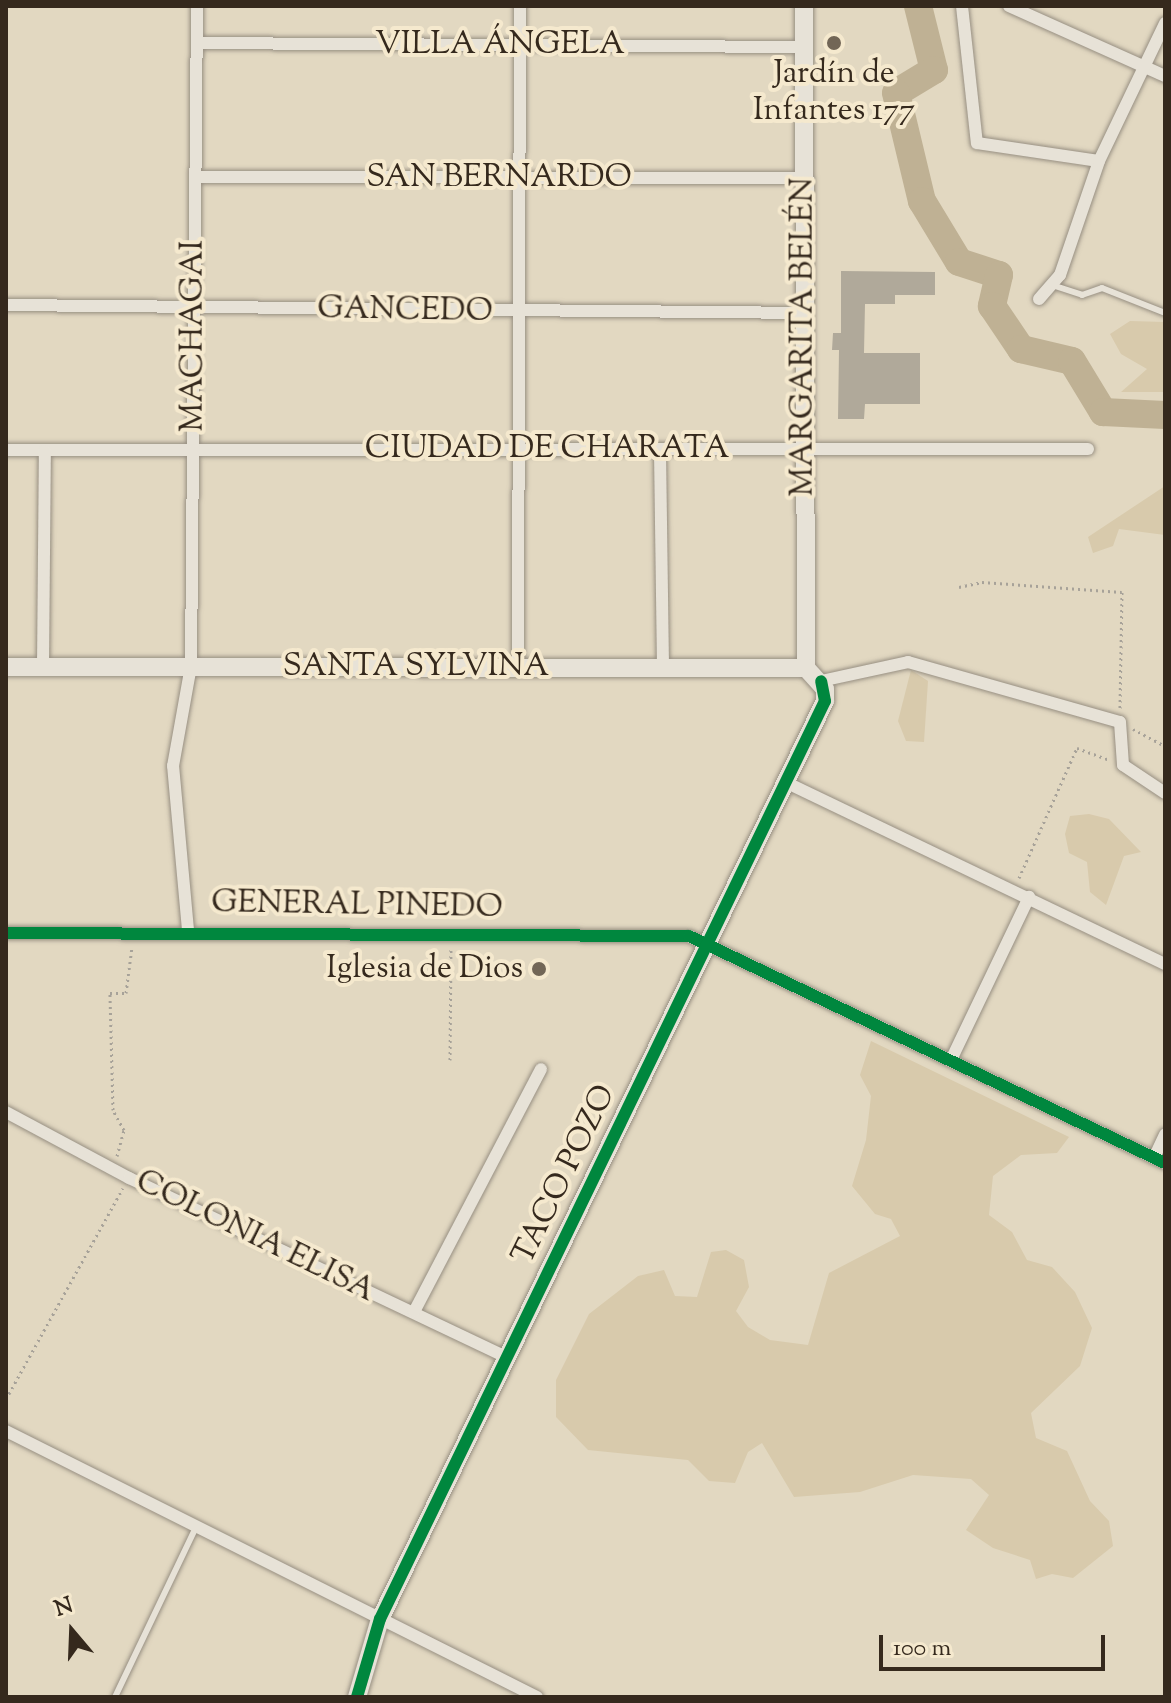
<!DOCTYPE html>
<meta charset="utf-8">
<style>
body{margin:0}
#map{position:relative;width:1171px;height:1703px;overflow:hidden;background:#e2d8c1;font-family:"Sorts Mill Goudy",serif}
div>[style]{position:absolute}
.green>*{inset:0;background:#d8caac}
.river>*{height:28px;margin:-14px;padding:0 14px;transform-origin:14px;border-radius:14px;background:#bfb194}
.building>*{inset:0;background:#b0a99a}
.path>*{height:3px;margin-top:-1.5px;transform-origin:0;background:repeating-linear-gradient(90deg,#a7a299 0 2px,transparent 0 6px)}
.roads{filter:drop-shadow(0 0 2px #978f82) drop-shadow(0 0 2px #978f82)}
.lane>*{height:6px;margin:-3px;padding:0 3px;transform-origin:3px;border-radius:3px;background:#e7e2d7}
.street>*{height:12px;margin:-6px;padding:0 6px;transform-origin:6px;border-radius:6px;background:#e7e2d7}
.secondary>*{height:18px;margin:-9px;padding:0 9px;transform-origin:9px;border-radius:9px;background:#e7e2d7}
.cycleway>*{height:12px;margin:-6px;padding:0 6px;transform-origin:6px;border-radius:6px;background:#00873e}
.dots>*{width:22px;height:22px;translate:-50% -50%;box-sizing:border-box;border:4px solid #f5e9ce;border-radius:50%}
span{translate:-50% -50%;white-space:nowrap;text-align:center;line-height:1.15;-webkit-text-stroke:8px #f5e9ce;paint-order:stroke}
.street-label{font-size:32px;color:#35291d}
.poi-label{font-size:32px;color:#35291d}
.right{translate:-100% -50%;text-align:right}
.frame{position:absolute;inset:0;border:8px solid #35291d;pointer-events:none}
.north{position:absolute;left:32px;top:1591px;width:80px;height:80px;-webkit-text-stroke:6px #f5e9ce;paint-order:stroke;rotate:341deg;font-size:22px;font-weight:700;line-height:32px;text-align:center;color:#35291d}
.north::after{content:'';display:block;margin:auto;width:28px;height:36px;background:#35291d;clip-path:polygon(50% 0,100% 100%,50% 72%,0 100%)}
.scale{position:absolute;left:879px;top:1635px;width:226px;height:36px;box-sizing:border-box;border:4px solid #35291d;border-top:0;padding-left:10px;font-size:24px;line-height:28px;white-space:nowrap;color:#35291d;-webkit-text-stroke:6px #f5e9ce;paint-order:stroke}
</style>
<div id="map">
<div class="green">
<div style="clip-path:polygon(1130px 321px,1165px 322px,1165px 392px,1121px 392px,1147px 369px,1121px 354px,1110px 334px)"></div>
<div style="clip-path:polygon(1165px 486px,1165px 535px,1119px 529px,1113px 546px,1093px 553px,1088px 537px)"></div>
<div style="clip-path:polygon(911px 670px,928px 681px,924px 742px,906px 741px,898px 721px)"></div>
<div style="clip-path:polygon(1089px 814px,1109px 819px,1141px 852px,1124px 856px,1106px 905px,1090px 892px,1087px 862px,1069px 853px,1065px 834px,1070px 816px)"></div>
<div style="clip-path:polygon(871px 1041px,1069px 1137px,1057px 1153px,1021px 1155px,993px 1176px,989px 1215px,1012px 1232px,1027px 1260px,1052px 1267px,1075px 1292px,1092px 1328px,1080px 1366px,1031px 1413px,1036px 1438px,1067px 1451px,1090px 1501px,1109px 1521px,1113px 1546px,1073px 1578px,1052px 1574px,1036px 1579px,1030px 1560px,993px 1548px,966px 1530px,989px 1495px,971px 1479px,913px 1475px,860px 1492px,794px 1497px,762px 1443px,748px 1452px,735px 1483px,709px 1481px,688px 1460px,588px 1450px,556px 1417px,556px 1380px,589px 1314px,638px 1276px,664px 1270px,675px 1296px,697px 1297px,711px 1252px,726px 1250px,744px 1260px,749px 1287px,736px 1311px,748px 1327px,770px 1340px,808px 1345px,829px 1273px,900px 1236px,891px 1219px,875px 1214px,852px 1186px,866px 1140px,871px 1096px,860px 1075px)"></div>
</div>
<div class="river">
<div style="left:918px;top:6px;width:66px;rotate:76deg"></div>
<div style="left:934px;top:70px;width:44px;rotate:148.8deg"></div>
<div style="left:896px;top:93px;width:111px;rotate:76.5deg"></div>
<div style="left:922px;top:201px;width:71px;rotate:58.8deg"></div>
<div style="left:959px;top:262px;width:42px;rotate:18deg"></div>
<div style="left:999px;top:275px;width:32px;rotate:103deg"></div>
<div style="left:992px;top:306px;width:52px;rotate:56deg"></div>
<div style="left:1021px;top:349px;width:52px;rotate:13.2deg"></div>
<div style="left:1072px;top:361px;width:60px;rotate:58.7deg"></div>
<div style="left:1103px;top:412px;width:62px;rotate:2.8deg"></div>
</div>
<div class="building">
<div style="clip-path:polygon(841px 271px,935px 272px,935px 295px,895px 295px,895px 304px,865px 304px,864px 353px,920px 353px,920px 404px,865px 404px,864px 419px,838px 419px,839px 350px,832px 350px,833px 333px,841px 333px)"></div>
</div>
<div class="path">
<div style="left:959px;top:587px;width:24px;rotate:-12deg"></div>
<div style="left:982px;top:582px;width:140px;rotate:4.1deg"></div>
<div style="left:1122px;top:592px;width:117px;rotate:91deg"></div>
<div style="left:1133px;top:729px;width:36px;rotate:28deg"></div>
<div style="left:1019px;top:878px;width:142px;rotate:-66deg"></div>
<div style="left:1077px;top:748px;width:33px;rotate:20deg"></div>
<div style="left:450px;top:1060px;width:112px;rotate:-89.5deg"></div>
<div style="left:117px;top:1156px;width:27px;rotate:-75deg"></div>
<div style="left:124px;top:1130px;width:23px;rotate:-119deg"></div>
<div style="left:113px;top:1110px;width:117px;rotate:-91.5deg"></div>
<div style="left:110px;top:993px;width:16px"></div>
<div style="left:126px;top:993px;width:46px;rotate:-82.6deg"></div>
<div style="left:6px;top:1399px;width:241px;rotate:-61deg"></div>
</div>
<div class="roads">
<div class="lane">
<div style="left:1052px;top:285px;width:32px;rotate:18deg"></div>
<div style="left:1082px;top:295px;width:21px;rotate:-19deg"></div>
<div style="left:1102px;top:288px;width:68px;rotate:21.6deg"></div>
<div style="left:115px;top:1697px;width:188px;rotate:-64.5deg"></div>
</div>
<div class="street">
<div style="left:962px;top:6px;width:138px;rotate:83.8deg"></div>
<div style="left:977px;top:143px;width:123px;rotate:8.4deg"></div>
<div style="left:1009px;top:6px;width:171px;rotate:24.2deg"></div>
<div style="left:197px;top:43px;width:607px;rotate:0.38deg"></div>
<div style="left:195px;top:177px;width:608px;rotate:0.09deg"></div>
<div style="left:1039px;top:299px;width:32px;rotate:-49deg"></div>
<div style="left:1060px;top:275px;width:120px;rotate:-71.1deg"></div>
<div style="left:1099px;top:161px;width:153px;rotate:-64.4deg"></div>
<div style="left:6px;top:305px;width:798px;rotate:0.57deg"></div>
<div style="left:6px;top:450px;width:1082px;rotate:-0.05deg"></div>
<div style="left:660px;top:451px;width:217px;rotate:89.2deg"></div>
<div style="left:43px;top:667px;width:216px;rotate:-89.5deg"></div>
<div style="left:518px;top:667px;width:661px;rotate:-89.83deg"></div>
<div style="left:821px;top:681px;width:89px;rotate:-12.3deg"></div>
<div style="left:908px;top:662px;width:220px;rotate:15.8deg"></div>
<div style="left:1120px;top:722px;width:43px;rotate:86deg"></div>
<div style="left:1123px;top:765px;width:50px;rotate:33.7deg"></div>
<div style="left:783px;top:781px;width:424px;rotate:25.6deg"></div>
<div style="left:188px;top:930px;width:165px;rotate:-95.2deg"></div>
<div style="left:173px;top:766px;width:102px;rotate:-79.8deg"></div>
<div style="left:191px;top:666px;width:660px;rotate:-89.48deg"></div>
<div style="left:6px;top:933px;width:683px;rotate:0.25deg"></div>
<div style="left:689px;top:936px;width:527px;rotate:25.5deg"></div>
<div style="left:951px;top:1060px;width:181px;rotate:-64.4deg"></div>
<div style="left:6px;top:1112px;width:140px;rotate:28.2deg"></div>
<div style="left:129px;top:1178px;width:417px;rotate:25.4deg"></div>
<div style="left:1154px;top:1158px;width:26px;rotate:-65deg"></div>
<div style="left:414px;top:1312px;width:274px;rotate:-62.4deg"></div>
<div style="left:6px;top:1431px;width:594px;rotate:26.61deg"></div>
</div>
<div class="secondary">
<div style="left:804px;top:6px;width:662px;rotate:89.83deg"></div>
<div style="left:6px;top:667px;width:800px;rotate:0.07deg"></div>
<div style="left:806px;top:668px;width:28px;rotate:48deg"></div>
<div style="left:825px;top:689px;width:12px;rotate:90deg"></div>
<div style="left:825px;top:701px;width:1020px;rotate:115.86deg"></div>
<div style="left:380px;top:1619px;width:81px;rotate:106.4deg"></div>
</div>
</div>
<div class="cycleway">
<div style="left:6px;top:933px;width:683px;rotate:0.25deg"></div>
<div style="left:689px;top:936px;width:527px;rotate:25.5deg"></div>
<div style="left:357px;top:1697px;width:81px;rotate:-73.6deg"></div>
<div style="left:380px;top:1619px;width:1020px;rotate:-64.14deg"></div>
<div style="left:825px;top:701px;width:20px;rotate:-101deg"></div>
</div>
<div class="dots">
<div style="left:834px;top:43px;background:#726656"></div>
<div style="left:539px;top:969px;background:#726656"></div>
</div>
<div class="street-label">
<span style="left:500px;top:45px">VILLA ÁNGELA</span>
<span style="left:499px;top:178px">SAN BERNARDO</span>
<span style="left:405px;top:311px;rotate:1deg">GANCEDO</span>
<span style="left:194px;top:336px;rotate:-90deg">MACHAGAI</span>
<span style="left:804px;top:337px;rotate:-90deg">MARGARITA BELÉN</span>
<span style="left:547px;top:449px">CIUDAD DE CHARATA</span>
<span style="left:416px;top:667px">SANTA SYLVINA</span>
<span style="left:357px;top:906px;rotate:1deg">GENERAL PINEDO</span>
<span style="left:565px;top:1175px;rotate:-64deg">TACO POZO</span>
<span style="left:255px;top:1237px;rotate:26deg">COLONIA ELISA</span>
</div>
<div class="poi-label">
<span style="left:834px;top:93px">Jardín de<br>Infantes 177</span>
<span class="right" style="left:523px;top:969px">Iglesia de Dios</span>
</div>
<div class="frame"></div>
<div class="north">N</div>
<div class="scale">100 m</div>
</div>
